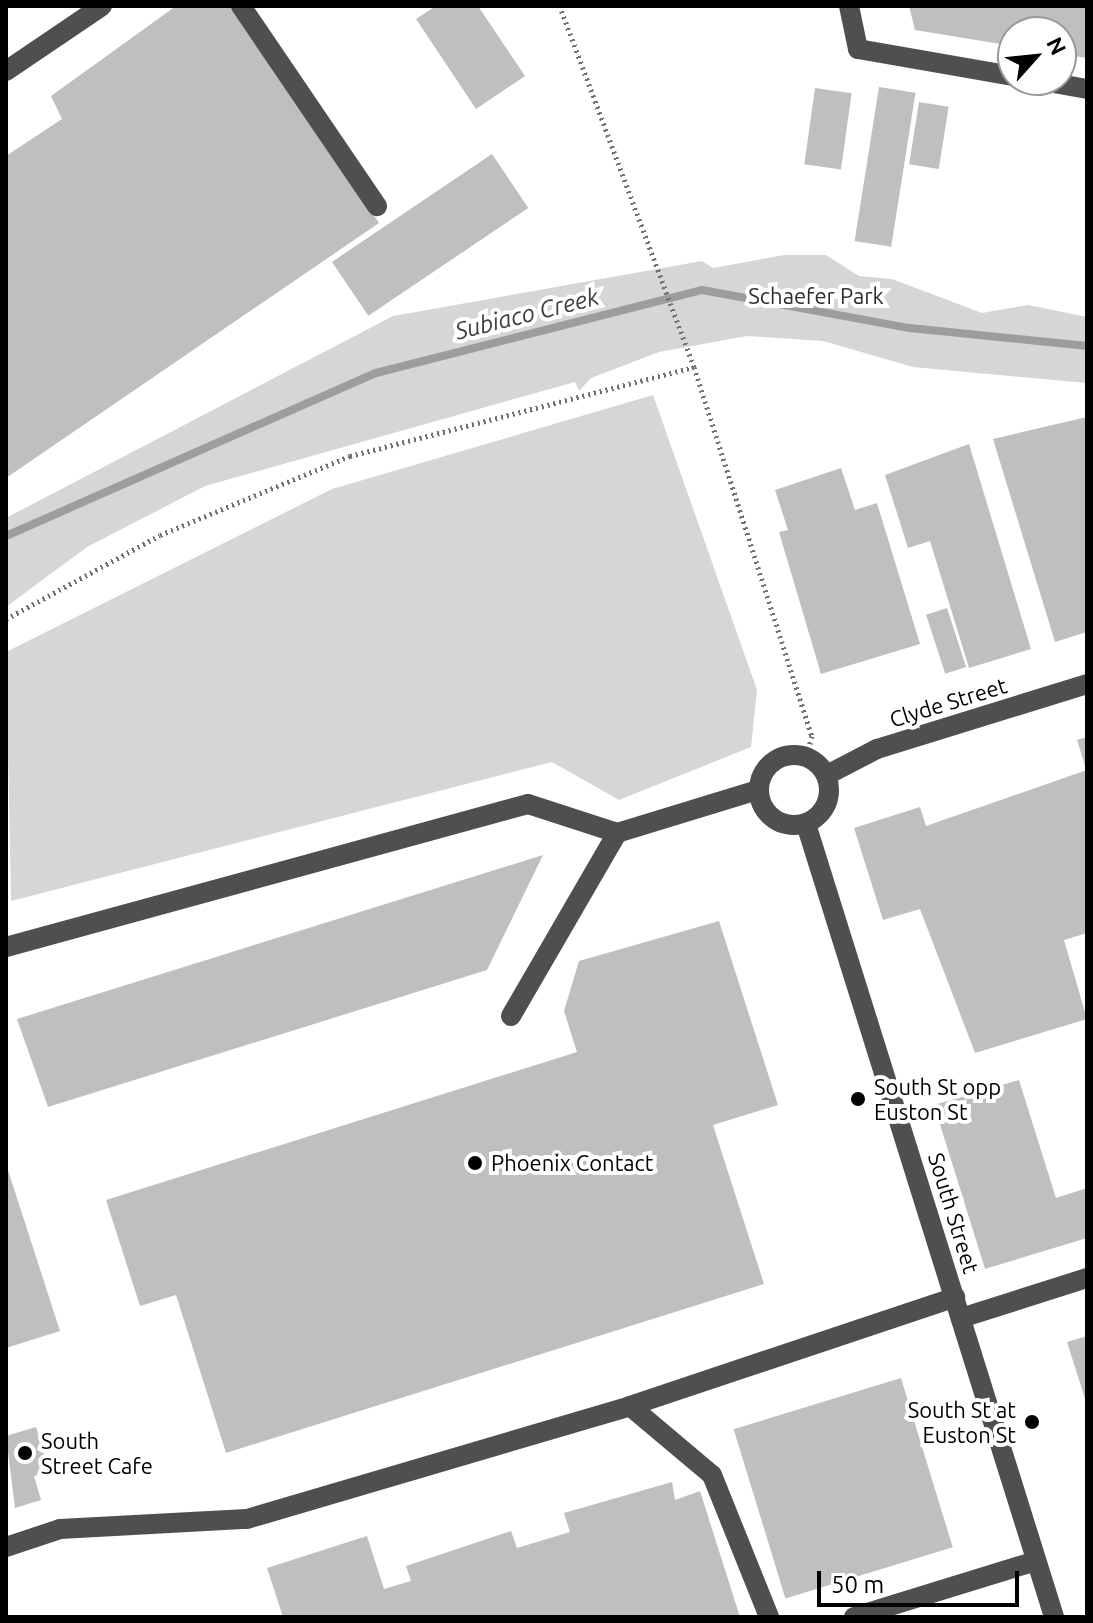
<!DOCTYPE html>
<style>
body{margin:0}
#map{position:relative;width:1093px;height:1623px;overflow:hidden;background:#fff;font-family:Ubuntu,sans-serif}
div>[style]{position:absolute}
.green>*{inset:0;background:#d6d6d6}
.stream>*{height:8px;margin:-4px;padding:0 4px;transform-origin:4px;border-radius:4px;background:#9d9d9d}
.building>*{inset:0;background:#bfbfbf;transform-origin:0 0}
.path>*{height:5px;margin-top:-2.5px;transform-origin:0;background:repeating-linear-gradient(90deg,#717171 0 2px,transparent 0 6px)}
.minor>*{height:20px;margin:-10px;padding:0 10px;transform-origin:10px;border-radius:10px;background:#4f4f4f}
.minor>.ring{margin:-10px;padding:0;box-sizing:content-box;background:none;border:20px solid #4f4f4f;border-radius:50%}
.dots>*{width:22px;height:22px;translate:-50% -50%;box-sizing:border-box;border:4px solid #fff;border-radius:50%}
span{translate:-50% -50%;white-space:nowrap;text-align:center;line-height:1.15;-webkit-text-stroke:8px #fff;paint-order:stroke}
.park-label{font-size:22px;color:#2d2d2d}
.street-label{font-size:22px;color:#000}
.poi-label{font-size:22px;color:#000}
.left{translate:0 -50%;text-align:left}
.right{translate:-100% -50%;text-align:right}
.water-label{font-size:24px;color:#3e3e3e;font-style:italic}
.frame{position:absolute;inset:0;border:8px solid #000;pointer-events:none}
.north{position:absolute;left:997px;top:16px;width:80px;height:80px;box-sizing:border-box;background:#fff;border:2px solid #999;border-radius:50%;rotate:63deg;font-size:22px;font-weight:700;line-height:32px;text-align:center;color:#000}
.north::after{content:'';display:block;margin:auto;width:28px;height:36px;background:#000;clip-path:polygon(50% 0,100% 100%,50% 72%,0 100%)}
.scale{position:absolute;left:817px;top:1571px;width:202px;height:36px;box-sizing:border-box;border:4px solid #000;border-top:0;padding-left:10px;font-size:24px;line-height:28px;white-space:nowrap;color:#000;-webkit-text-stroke:6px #fff;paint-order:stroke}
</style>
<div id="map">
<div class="green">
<div style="clip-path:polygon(784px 255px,826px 255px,859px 276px,892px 279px,982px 313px,1028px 305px,1087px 317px,1087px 383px,913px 367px,823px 341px,747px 336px,659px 352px,591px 378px,579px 391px,575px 382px,205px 486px,87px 547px,6px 607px,6px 518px,393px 316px,702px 261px,713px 268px)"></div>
<div style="clip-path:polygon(653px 395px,757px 690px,751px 747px,619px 800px,552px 762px,11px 901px,6px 652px,332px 489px)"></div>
</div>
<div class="stream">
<div style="left:6px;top:536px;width:404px;rotate:-23.8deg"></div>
<div style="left:376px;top:373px;width:336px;rotate:-14.3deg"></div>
<div style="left:702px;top:290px;width:211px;rotate:10.4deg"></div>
<div style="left:910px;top:328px;width:178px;rotate:5.8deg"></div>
</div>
<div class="building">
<div style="clip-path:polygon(176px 6px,233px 6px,379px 223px,6px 478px,6px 156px,62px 119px,51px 96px)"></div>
<div style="clip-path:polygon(436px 6px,478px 6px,525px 76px,476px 109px,416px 19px)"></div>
<div style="clip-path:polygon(909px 6px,1087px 6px,1087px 58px,1061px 54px,1061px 32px,1013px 32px,1013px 46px,915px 30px)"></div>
<div style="left:879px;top:87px;width:37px;height:156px;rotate:9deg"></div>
<div style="left:815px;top:88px;width:37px;height:77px;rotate:8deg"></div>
<div style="left:919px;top:102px;width:30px;height:63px;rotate:9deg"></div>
<div style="left:492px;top:154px;width:65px;height:193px;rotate:56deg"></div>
<div style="clip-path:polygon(1087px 417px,1087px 632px,1055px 642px,993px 439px)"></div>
<div style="clip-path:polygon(969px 444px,1031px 649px,969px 668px,930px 541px,908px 548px,885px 475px)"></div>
<div style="clip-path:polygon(841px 468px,855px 510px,877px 503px,920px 644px,821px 674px,779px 532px,788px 530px,775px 490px)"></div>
<div style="left:947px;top:608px;width:62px;height:22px;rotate:72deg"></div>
<div style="clip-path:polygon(1087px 737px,1087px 769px,1086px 769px,1077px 740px)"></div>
<div style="clip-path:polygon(1087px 770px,1087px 933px,1064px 940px,1087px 1019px,975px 1053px,920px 909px,883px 920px,854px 828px,920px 807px,926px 826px)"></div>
<div style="clip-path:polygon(543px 855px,487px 970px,48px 1107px,17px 1019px)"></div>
<div style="clip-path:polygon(719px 921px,778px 1105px,713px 1125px,764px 1284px,226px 1453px,176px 1295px,140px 1306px,106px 1200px,577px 1052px,564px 1011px,579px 961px)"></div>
<div style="clip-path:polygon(1019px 1080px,1056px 1198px,1087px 1188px,1087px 1238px,985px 1269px,934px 1105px)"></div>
<div style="clip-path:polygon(6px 1164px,60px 1331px,6px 1348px)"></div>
<div style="clip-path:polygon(1087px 1336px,1087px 1402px,1086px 1402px,1067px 1342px)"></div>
<div style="left:901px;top:1378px;width:177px;height:175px;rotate:73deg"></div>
<div style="clip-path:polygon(36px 1427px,50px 1471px,34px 1476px,41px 1500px,15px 1508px,6px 1436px)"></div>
<div style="clip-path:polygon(672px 1482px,675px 1500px,700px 1491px,740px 1617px,283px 1617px,267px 1568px,367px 1536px,384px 1589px,411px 1581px,406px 1566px,511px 1531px,517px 1548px,570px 1532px,564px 1513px)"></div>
</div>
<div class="path">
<div style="left:694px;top:367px;width:387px;rotate:72.3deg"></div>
<div style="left:812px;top:736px;width:22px;rotate:106deg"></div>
<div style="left:6px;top:619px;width:175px;rotate:-28.6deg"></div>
<div style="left:160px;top:535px;width:206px;rotate:-22.6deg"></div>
<div style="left:350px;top:456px;width:355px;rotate:-14.5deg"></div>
<div style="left:694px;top:367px;width:385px;rotate:-110.4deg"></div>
</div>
<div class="minor">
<div style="left:241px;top:6px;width:242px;rotate:55.8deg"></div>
<div style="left:849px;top:6px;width:44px;rotate:78.2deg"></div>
<div style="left:858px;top:49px;width:157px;rotate:9.9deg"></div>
<div style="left:6px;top:71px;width:116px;rotate:-34.1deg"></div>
<div style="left:1037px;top:80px;width:51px;rotate:10.2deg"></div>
<div class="ring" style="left:759px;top:755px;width:50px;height:50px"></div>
<div style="left:827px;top:775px;width:56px;rotate:-27.5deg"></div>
<div style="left:877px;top:749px;width:220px;rotate:-17.2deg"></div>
<div style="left:806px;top:824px;width:831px;rotate:72.63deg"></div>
<div style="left:6px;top:947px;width:541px;rotate:-15.32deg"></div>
<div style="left:528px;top:804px;width:94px;rotate:18deg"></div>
<div style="left:511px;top:1016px;width:211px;rotate:-59.9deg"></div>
<div style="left:617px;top:833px;width:147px;rotate:-17deg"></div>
<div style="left:961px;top:1318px;width:132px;rotate:-17.6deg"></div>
<div style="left:630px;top:1406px;width:107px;rotate:40.1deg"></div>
<div style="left:712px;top:1475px;width:153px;rotate:68.1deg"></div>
<div style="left:6px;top:1547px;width:57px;rotate:-18.4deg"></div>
<div style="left:60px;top:1529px;width:187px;rotate:-3.1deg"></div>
<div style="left:247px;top:1519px;width:399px;rotate:-16.4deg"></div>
<div style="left:630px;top:1406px;width:343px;rotate:-18.5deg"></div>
<div style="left:854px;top:1617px;width:190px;rotate:-17.1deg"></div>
</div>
<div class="dots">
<div style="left:858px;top:1099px;background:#000"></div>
<div style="left:475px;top:1163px;background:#000"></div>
<div style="left:1032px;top:1422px;background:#000"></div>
<div style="left:25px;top:1453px;background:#000"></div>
</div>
<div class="park-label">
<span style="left:816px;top:296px">Schaefer Park</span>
</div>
<div class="street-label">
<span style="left:948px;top:702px;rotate:-17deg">Clyde Street</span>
<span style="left:954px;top:1213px;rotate:73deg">South Street</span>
</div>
<div class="poi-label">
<span class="left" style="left:874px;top:1099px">South St opp<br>Euston St</span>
<span class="left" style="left:491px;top:1163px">Phoenix Contact</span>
<span class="right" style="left:1016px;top:1422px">South St at<br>Euston St</span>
<span class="left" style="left:41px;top:1453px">South<br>Street Cafe</span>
</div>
<div class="water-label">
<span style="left:527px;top:314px;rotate:-14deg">Subiaco Creek</span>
</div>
<div class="frame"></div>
<div class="north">N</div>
<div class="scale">50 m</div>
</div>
